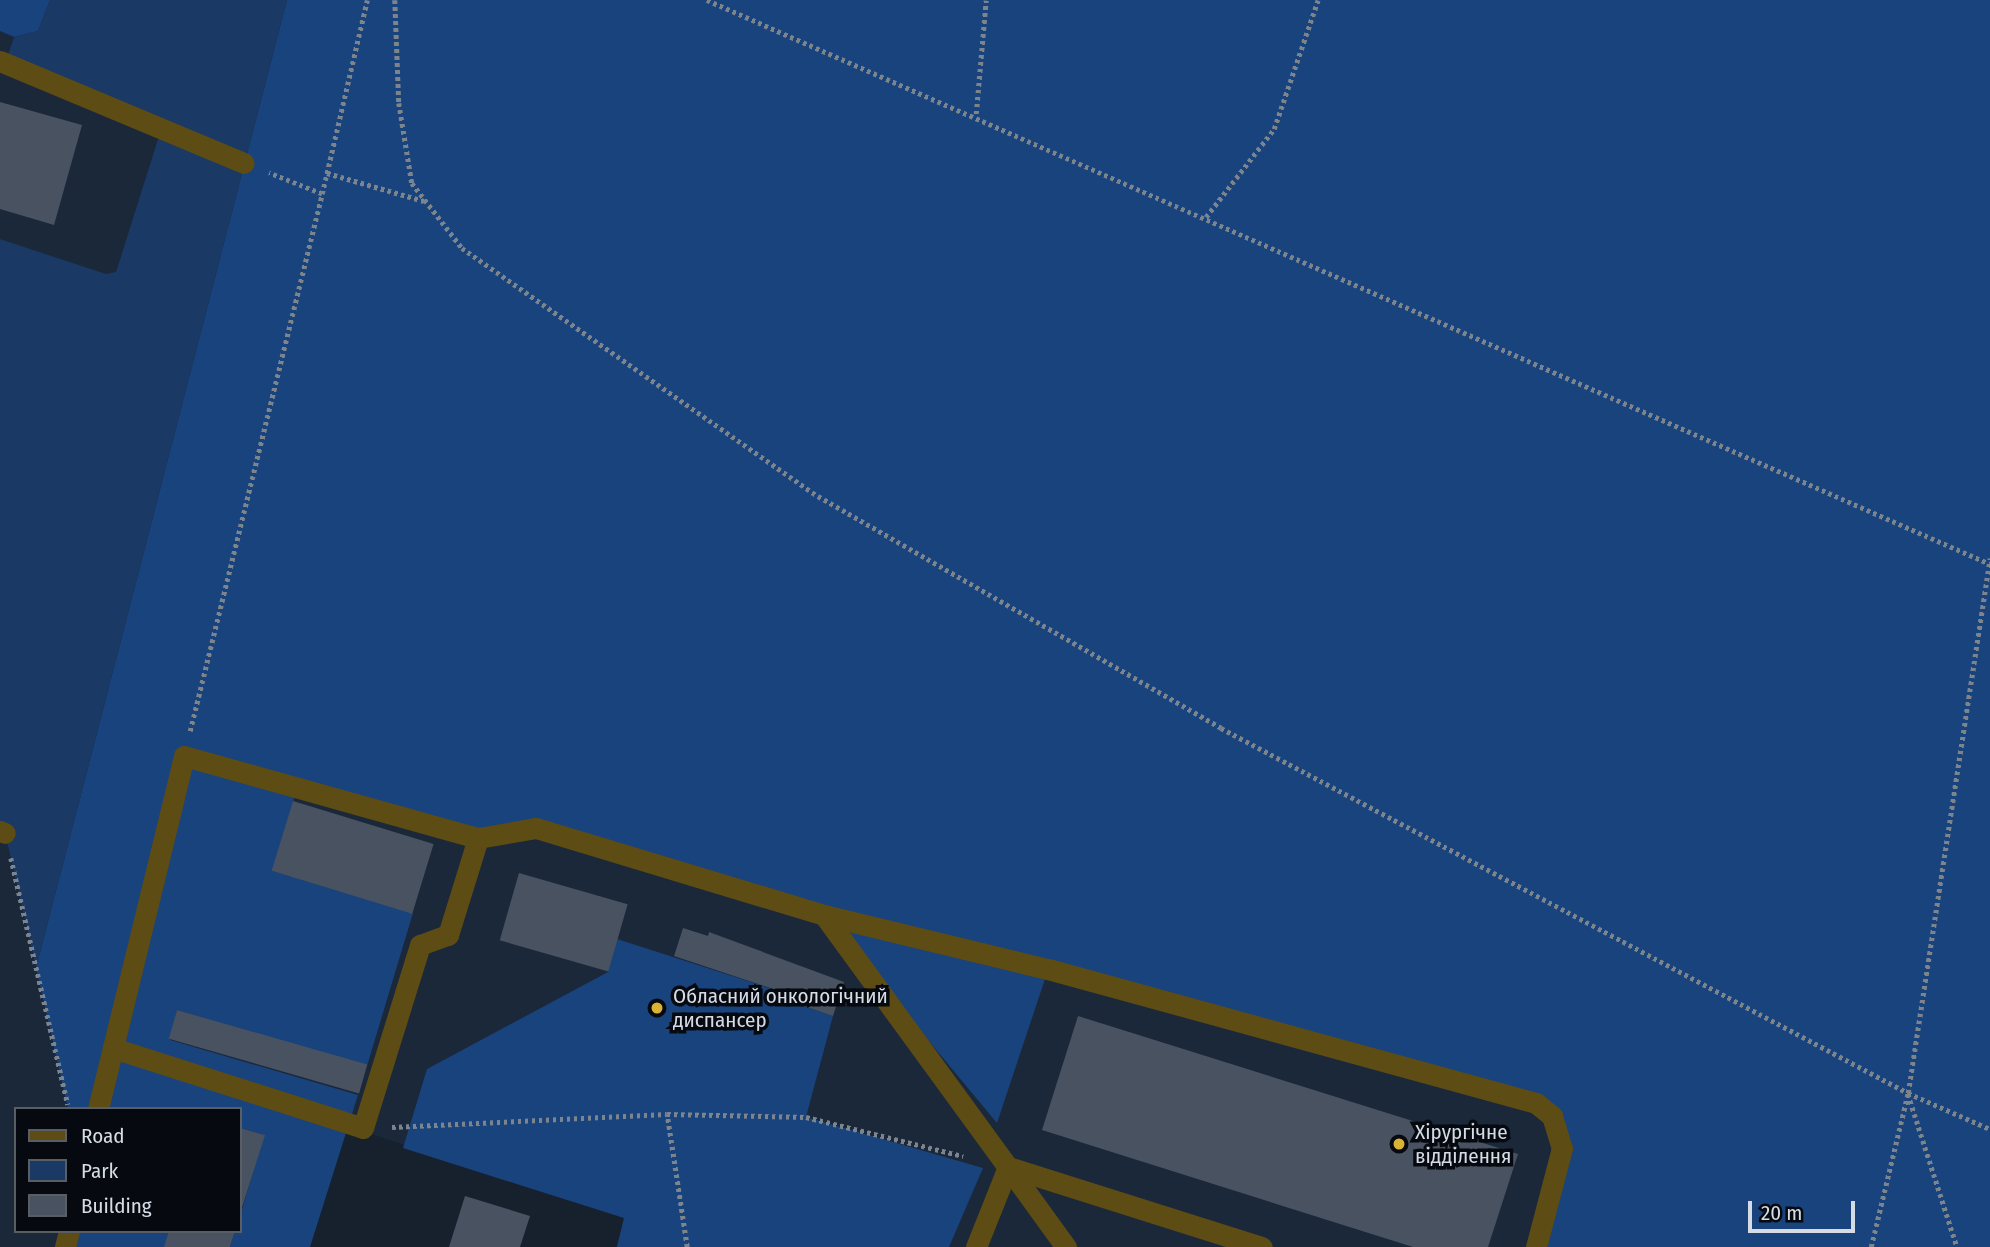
<!DOCTYPE html>
<meta charset="utf-8">
<style>
body{margin:0}
#map{position:relative;width:1990px;height:1247px;overflow:hidden;background:#17212d;font-family:"Fira Sans Condensed",sans-serif}
div>[style]{position:absolute}
.built>*{inset:0;background:#1b283a}
.green>*{inset:0;background:#1a3964}
.forest>*{inset:0;background:#18437d;transform-origin:0 0}
.building>*{inset:0;background:#485261;transform-origin:0 0}
.path>*{height:4.5px;margin-top:-2.25px;transform-origin:0;background:repeating-linear-gradient(90deg,#7c848e 0 3.5px,transparent 0 7px)}
.minor>*{height:21px;margin:-10.5px;padding:0 10.5px;transform-origin:10.5px;border-radius:10.5px;background:#5d4c14}
.dots>*{width:19px;height:19px;translate:-50% -50%;box-sizing:border-box;border:4px solid #060a10;border-radius:50%}
span{translate:-50% -50%;white-space:nowrap;text-align:center;line-height:1.15;-webkit-text-stroke:7px #060a10;paint-order:stroke}
.poi-label{font-size:21px;color:#d6dce5}
.left{translate:0 -50%;text-align:left}
.legend{position:absolute;left:14px;top:1107px;width:228px;height:126px;box-sizing:border-box;background:#060a10;border:2px solid #595e65;margin:0;padding:9px 12px;list-style:none;font-size:21px;color:#d6dce5}
.legend li{display:flex;align-items:center;gap:14px;height:35px}
.legend b{width:35px;border:2px solid #595e65}
.scale{position:absolute;left:1748px;top:1201px;width:107px;height:32px;box-sizing:border-box;border:4px solid #d6dce5;border-top:0;padding-left:9px;font-size:21px;line-height:24px;white-space:nowrap;color:#d6dce5;-webkit-text-stroke:5px #060a10;paint-order:stroke}
</style>
<div id="map">
<div class="built">
<div style="clip-path:polygon(0 31px,14px 37px,5px 62px,161px 128px,116px 272px,107px 275px,0 239px)"></div>
<div style="clip-path:polygon(246px 722px,1536px 1103px,1560px 1132px,1536px 1247px,616px 1247px,624px 1218px,113px 1048px)"></div>
<div style="clip-path:polygon(0 831px,5px 833px,68px 1109px,16px 1109px,16px 1231px,68px 1231px,65px 1247px,0 1247px)"></div>
</div>
<div class="green">
<div style="clip-path:polygon(50px 0,287px 0,36px 968px,5px 833px,0 831px,0 239px,106px 274px,116px 272px,161px 129px,5px 63px,14px 37px,38px 31px)"></div>
</div>
<div class="forest">
<div style="clip-path:polygon(0 0,50px 0,38px 31px,14px 37px,0 31px)"></div>
<div style="clip-path:polygon(287px 0,1990px 0,1990px 1247px,1536px 1247px,1559px 1171px,1552px 1116px,1048px 970px,997px 1123px,824px 915px,536px 828px,478px 838px,297px 788px,273px 871px,413px 913px,367px 1066px,177px 1010px,170px 1040px,358px 1095px,310px 1247px,230px 1247px,235px 1231px,240px 1231px,240px 1216px,264px 1135px,240px 1128px,240px 1109px,68px 1109px,36px 968px)"></div>
<div style="clip-path:polygon(617px 939px,797px 997px,795px 1003px,833px 1016px,806px 1117px,983px 1168px,949px 1247px,617px 1247px,624px 1218px,403px 1148px,427px 1069px,608px 972px)"></div>
<div style="left:68px;top:1231px;width:101px;height:16px"></div>
</div>
<div class="building">
<div style="clip-path:polygon(0 102px,82px 125px,54px 225px,0 209px)"></div>
<div style="left:293px;top:801px;width:147px;height:73px;rotate:17deg"></div>
<div style="left:519px;top:873px;width:113px;height:70px;rotate:16deg"></div>
<div style="clip-path:polygon(683px 928px,708px 936px,709px 932px,844px 982px,833px 1016px,795px 1003px,797px 997px,674px 956px)"></div>
<div style="left:177px;top:1010px;width:198px;height:30px;rotate:16deg"></div>
<div style="clip-path:polygon(1078px 1016px,1518px 1154px,1488px 1247px,1413px 1247px,1042px 1130px)"></div>
<div style="clip-path:polygon(240px 1128px,265px 1135px,240px 1214px)"></div>
<div style="clip-path:polygon(465px 1196px,530px 1216px,520px 1247px,449px 1247px)"></div>
<div style="clip-path:polygon(169px 1231px,235px 1231px,230px 1247px,164px 1247px)"></div>
</div>
<div class="path">
<div style="left:395px;top:0;width:103px;rotate:87.8deg"></div>
<div style="left:399px;top:103px;width:81px;rotate:80.8deg"></div>
<div style="left:412px;top:183px;width:82px;rotate:52.4deg"></div>
<div style="left:462px;top:248px;width:434px;rotate:34.9deg"></div>
<div style="left:818px;top:496px;width:465px;rotate:29.9deg"></div>
<div style="left:1221px;top:728px;width:778px;rotate:27.98deg"></div>
<div style="left:1908px;top:1093px;width:90px;rotate:23.7deg"></div>
<div style="left:707px;top:0;width:1401px;rotate:23.73deg"></div>
<div style="left:976px;top:114px;width:114px;rotate:-85deg"></div>
<div style="left:327px;top:173px;width:101px;rotate:16.1deg"></div>
<div style="left:322px;top:194px;width:199px;rotate:-76.9deg"></div>
<div style="left:1206px;top:217px;width:111px;rotate:-52.3deg"></div>
<div style="left:1274px;top:129px;width:136px;rotate:-71.2deg"></div>
<div style="left:190px;top:731px;width:553px;rotate:-76.19deg"></div>
<div style="left:322px;top:194px;width:57px;rotate:-158.4deg"></div>
<div style="left:11px;top:858px;width:253px;rotate:77deg"></div>
<div style="left:1908px;top:1094px;width:161px;rotate:72.2deg"></div>
<div style="left:392px;top:1127px;width:275px;rotate:-2.7deg"></div>
<div style="left:687px;top:1247px;width:134px;rotate:-98.6deg"></div>
<div style="left:667px;top:1114px;width:139px;rotate:1.2deg"></div>
<div style="left:806px;top:1117px;width:162px;rotate:14deg"></div>
<div style="left:1871px;top:1247px;width:158px;rotate:-76.5deg"></div>
<div style="left:1908px;top:1093px;width:541px;rotate:-81.29deg"></div>
</div>
<div class="minor">
<div style="left:0;top:61px;width:264px;rotate:22.7deg"></div>
<div style="left:0;top:831px;width:5px;rotate:22deg"></div>
<div style="left:824px;top:915px;width:312px;rotate:53.9deg"></div>
<div style="left:1008px;top:1167px;width:86px;rotate:111.8deg"></div>
<div style="left:113px;top:1048px;width:262px;rotate:17.7deg"></div>
<div style="left:363px;top:1128px;width:192px;rotate:-72.7deg"></div>
<div style="left:420px;top:945px;width:30px;rotate:-20deg"></div>
<div style="left:448px;top:935px;width:102px;rotate:-72.8deg"></div>
<div style="left:98px;top:1109px;width:363px;rotate:-76.3deg"></div>
<div style="left:184px;top:756px;width:305px;rotate:15.6deg"></div>
<div style="left:478px;top:838px;width:59px;rotate:-9.8deg"></div>
<div style="left:536px;top:828px;width:301px;rotate:16.8deg"></div>
<div style="left:824px;top:915px;width:230px;rotate:13.6deg"></div>
<div style="left:1048px;top:969px;width:506px;rotate:15.35deg"></div>
<div style="left:1536px;top:1103px;width:21px;rotate:39deg"></div>
<div style="left:1552px;top:1116px;width:34px;rotate:73deg"></div>
<div style="left:1562px;top:1148px;width:102px;rotate:104.7deg"></div>
<div style="left:1008px;top:1167px;width:266px;rotate:17.5deg"></div>
<div style="left:1008px;top:1167px;width:99px;rotate:54.1deg"></div>
<div style="left:65px;top:1247px;width:16px;rotate:-76deg"></div>
</div>
<div class="dots">
<div style="left:657px;top:1008px;background:#d9b334"></div>
<div style="left:1399px;top:1144px;background:#d9b334"></div>
</div>
<div class="poi-label">
<span class="left" style="left:673px;top:1008px">Обласний онкологічний<br>диспансер</span>
<span class="left" style="left:1415px;top:1144px">Хірургічне<br>відділення</span>
</div>
<ul class="legend">
<li><b style="height:9px;background:#5d4c14"></b>Road</li>
<li><b style="height:19px;background:#1a3964"></b>Park</li>
<li><b style="height:19px;background:#485261"></b>Building</li>
</ul>
<div class="scale">20 m</div>
</div>
